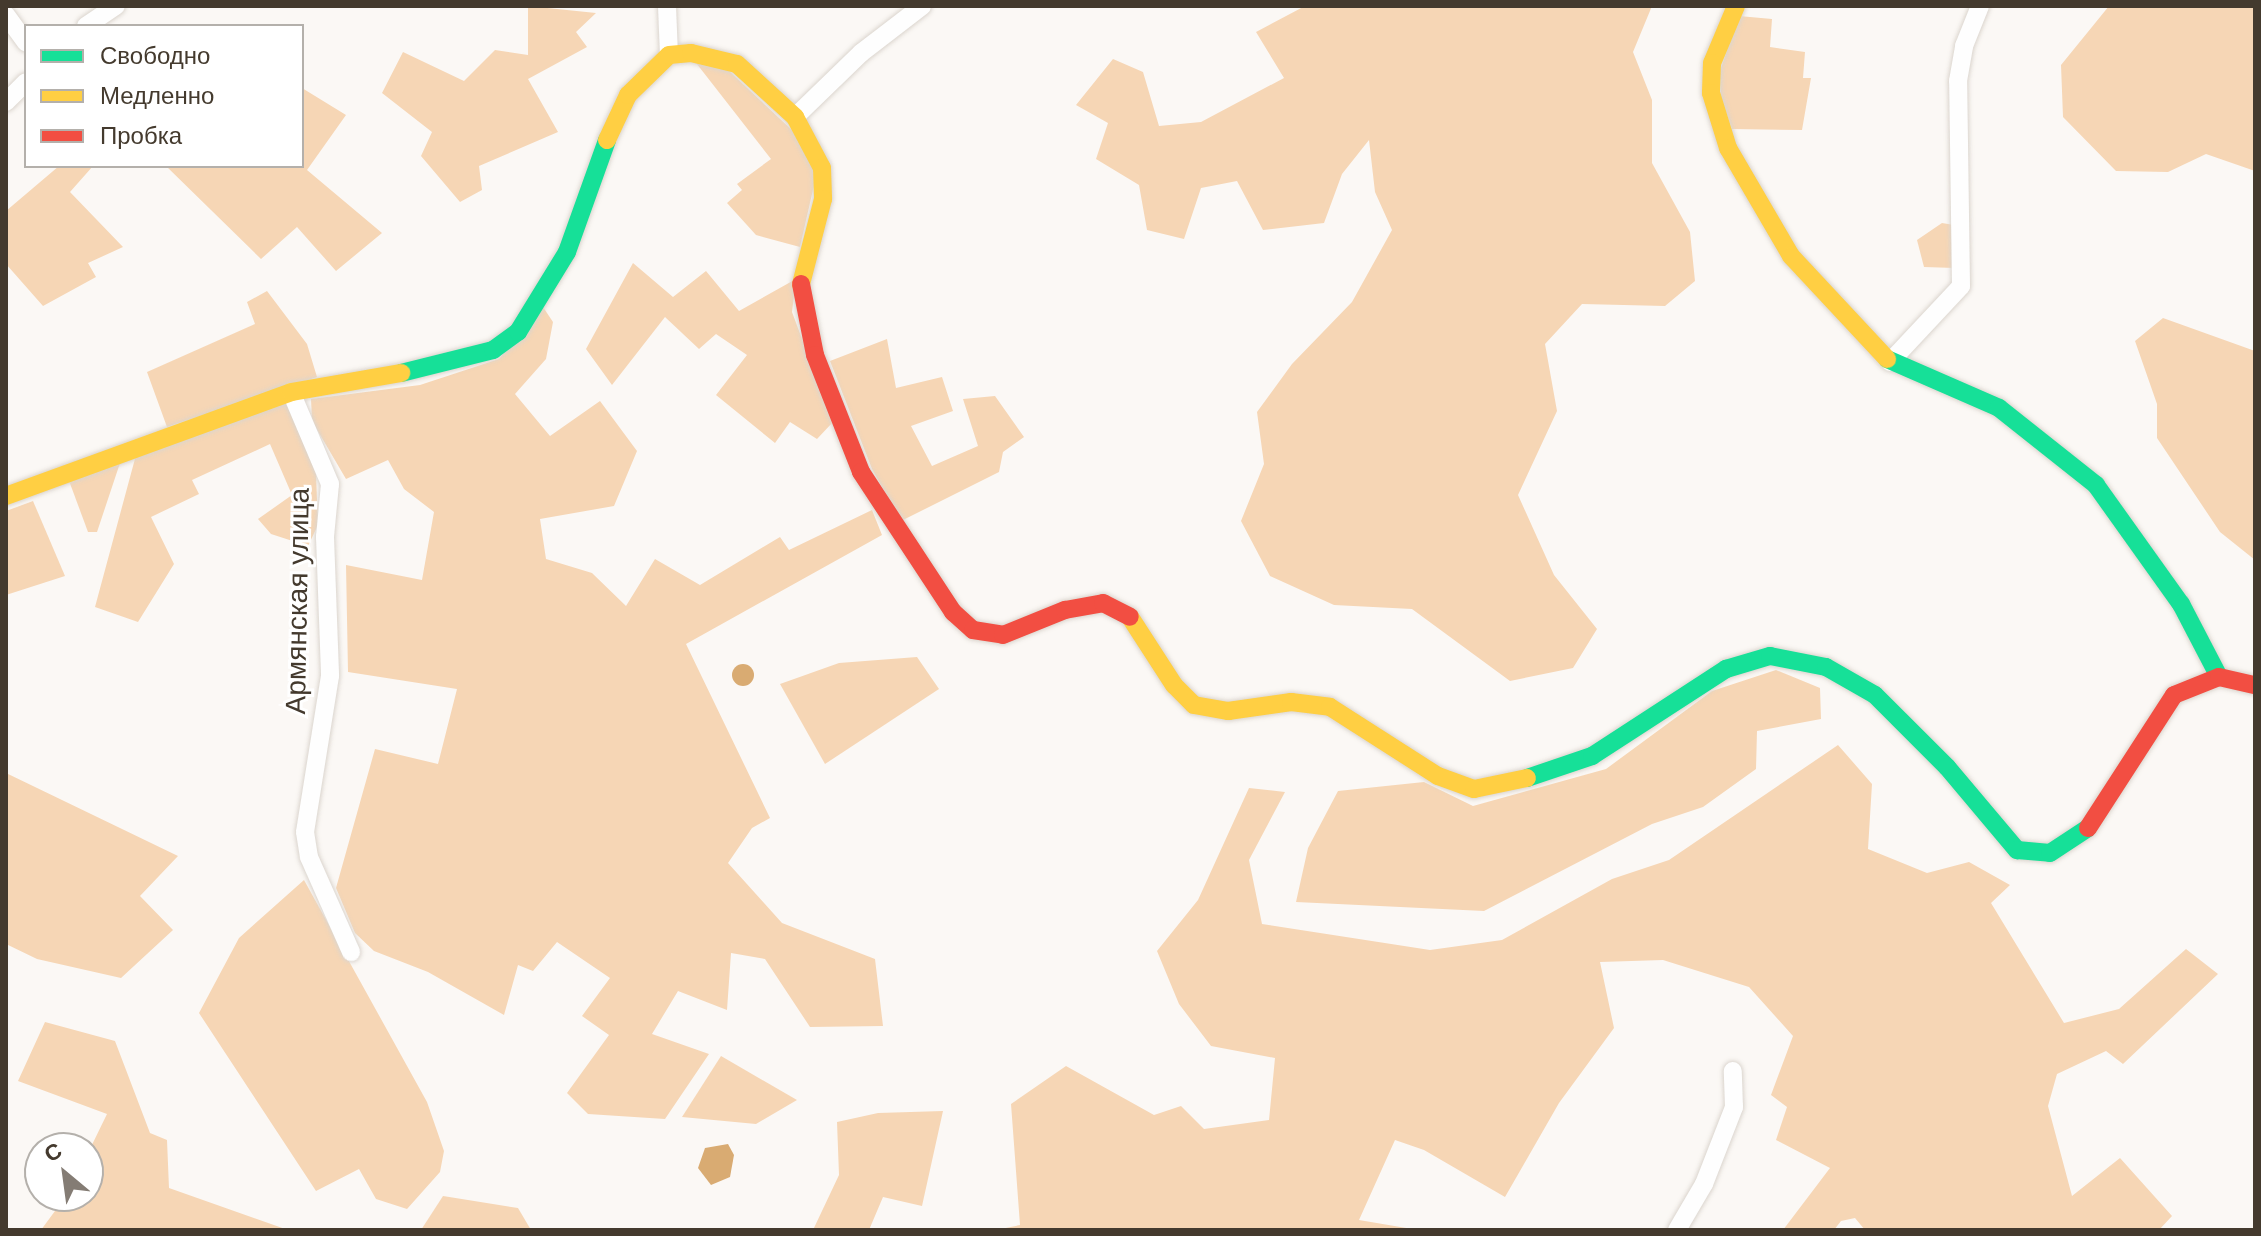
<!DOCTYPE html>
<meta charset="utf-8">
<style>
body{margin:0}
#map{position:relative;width:2261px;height:1236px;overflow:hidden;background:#fbf8f5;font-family:Helvetica,sans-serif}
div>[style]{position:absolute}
.green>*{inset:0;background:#f6d6b5}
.water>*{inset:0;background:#d9ab72}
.round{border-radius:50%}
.roads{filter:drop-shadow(0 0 2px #dbd5ce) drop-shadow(0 0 2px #dbd5ce)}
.street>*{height:18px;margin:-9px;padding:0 9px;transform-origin:9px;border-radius:9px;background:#fefefe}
.fast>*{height:18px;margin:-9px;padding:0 9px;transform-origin:9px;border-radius:9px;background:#16e098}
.slow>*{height:18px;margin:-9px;padding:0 9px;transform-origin:9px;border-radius:9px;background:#ffcf43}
.jam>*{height:18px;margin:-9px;padding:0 9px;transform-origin:9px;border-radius:9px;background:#f24e42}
span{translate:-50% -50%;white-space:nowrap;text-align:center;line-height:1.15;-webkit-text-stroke:6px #fff;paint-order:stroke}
.street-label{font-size:28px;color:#443a2e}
.frame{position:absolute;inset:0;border:8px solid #443a2e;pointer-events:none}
.legend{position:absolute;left:24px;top:24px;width:280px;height:144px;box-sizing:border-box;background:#fff;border:2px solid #b4b0ab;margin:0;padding:10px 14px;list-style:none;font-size:24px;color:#443a2e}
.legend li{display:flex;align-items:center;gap:16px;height:40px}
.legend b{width:40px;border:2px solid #b4b0ab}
.north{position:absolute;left:24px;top:1132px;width:80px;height:80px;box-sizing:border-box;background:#fff;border:2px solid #b4b0ab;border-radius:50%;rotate:331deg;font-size:22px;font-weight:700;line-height:32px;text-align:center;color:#443a2e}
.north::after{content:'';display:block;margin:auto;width:28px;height:36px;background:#847c74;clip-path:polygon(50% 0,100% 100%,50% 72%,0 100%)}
</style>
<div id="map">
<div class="green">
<div style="clip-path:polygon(528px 6px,596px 13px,576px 32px,587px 47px,528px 79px,558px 132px,479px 166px,482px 190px,460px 202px,421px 156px,432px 132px,382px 93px,403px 52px,464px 81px,495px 50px,528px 55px)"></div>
<div style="clip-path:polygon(1305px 6px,1652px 6px,1633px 52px,1652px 100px,1652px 163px,1690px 232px,1695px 281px,1665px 306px,1582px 304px,1545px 344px,1557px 411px,1518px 495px,1554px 575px,1597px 629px,1573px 668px,1510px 681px,1412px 609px,1334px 605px,1270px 576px,1241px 521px,1264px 464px,1257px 412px,1292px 364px,1352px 302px,1392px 230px,1375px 192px,1369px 140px,1342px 174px,1324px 223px,1263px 230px,1237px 181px,1201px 188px,1184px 239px,1147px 230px,1139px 185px,1096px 159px,1108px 123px,1076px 105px,1113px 59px,1143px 72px,1159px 126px,1201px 122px,1284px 78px,1256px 32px)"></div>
<div style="clip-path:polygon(2109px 6px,2255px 6px,2255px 171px,2206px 154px,2168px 172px,2116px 171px,2063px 117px,2061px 65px)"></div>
<div style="clip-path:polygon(1739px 16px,1772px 19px,1770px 47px,1805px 52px,1803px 78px,1811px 78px,1802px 130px,1732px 129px,1721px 98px,1720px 71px)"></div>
<div style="clip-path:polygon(693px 59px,728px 70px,794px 132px,817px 172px,800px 247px,756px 235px,727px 203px,742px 190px,737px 184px,771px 159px)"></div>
<div style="clip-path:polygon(302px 88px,346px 115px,307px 170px,382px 233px,336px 271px,297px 227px,261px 259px,166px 166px,302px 166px)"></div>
<div style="clip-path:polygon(59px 166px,93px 166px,70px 192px,123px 247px,88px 263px,96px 277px,43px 306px,6px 264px,6px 211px)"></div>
<div style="clip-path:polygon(1942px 223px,1954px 225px,1955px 268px,1924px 267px,1917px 240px)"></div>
<div style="clip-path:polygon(633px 263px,673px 297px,706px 271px,739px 311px,796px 279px,792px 312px,833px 422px,817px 439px,790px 422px,775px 443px,716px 395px,747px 355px,716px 334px,699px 349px,665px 317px,612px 385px,586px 349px)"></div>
<div style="clip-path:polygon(267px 291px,307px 344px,317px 377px,167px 427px,147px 372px,255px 324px,247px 302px)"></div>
<div style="clip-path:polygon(543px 307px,553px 322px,546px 359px,515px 394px,550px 436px,600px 401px,637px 451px,614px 506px,540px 519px,546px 559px,592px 573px,626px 606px,655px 559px,700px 585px,780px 537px,789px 550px,872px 510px,882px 535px,686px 644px,770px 818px,752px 828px,728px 863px,782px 923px,875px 959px,883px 1026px,810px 1027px,765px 959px,731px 953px,727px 1010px,678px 991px,652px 1034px,709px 1054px,665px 1119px,588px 1114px,567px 1093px,609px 1035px,582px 1016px,610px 978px,557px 942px,533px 971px,518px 965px,504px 1015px,428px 972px,374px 951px,355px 933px,336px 888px,375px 749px,438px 764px,457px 689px,348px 672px,346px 565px,422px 580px,434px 512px,404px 489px,388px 460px,346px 479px,312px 421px,311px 399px,420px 385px,499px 359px)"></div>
<div style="clip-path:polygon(2163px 318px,2255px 351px,2255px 560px,2220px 532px,2157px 438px,2157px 404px,2135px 341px)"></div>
<div style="clip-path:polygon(887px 339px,896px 388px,942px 377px,953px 411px,911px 426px,932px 466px,978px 446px,963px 399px,995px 396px,1024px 437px,1003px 452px,999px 472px,901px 521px,872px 469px,830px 361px)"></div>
<div style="clip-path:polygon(290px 399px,316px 474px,318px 525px,308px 546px,271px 534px,258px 519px,292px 495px,270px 444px,192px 480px,199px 494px,151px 517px,174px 564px,138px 622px,95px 607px,136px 455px)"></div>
<div style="clip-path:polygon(120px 463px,97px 532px,88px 532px,68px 478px)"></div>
<div style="clip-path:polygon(33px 501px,65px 576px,6px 595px,6px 511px)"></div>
<div style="clip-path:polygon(917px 657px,939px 689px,825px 764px,780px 684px,839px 663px)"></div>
<div style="clip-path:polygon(1776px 670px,1820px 688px,1821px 719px,1757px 731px,1756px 769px,1703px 807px,1652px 824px,1484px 911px,1296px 902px,1308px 848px,1338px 791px,1424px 782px,1473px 806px,1606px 769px,1712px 691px)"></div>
<div style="clip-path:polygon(1838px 745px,1872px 784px,1868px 849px,1927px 873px,1969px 862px,2010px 885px,1991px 903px,2064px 1023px,2119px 1009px,2186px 949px,2218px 974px,2123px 1064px,2106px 1051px,2057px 1074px,2048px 1106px,2072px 1196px,2120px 1158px,2172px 1216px,2159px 1230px,1865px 1230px,1855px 1218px,1841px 1221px,1834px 1230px,1783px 1230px,1830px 1168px,1776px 1140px,1787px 1107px,1771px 1095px,1793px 1036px,1749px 987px,1663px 960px,1600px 962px,1614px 1028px,1559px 1103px,1505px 1197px,1424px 1150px,1395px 1140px,1359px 1220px,1418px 1230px,996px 1230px,1020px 1225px,1011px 1104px,1066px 1066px,1154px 1115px,1181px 1106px,1204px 1129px,1269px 1120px,1275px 1058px,1211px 1046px,1179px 1004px,1157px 951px,1198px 900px,1249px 788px,1285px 792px,1249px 860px,1262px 924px,1430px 950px,1502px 940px,1612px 879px,1669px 860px)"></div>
<div style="clip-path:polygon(6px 773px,178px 856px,140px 896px,173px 930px,121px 978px,37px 959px,6px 944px)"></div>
<div style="clip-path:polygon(304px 880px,427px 1102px,444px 1151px,440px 1172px,407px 1209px,376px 1199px,359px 1169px,316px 1191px,199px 1013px,239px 938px)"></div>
<div style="clip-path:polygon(45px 1022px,115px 1041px,150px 1133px,167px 1140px,169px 1188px,288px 1230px,41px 1230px,66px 1196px,88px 1196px,88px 1153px,107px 1114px,18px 1081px)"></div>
<div style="clip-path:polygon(721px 1056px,797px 1100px,756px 1124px,682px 1117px)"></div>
<div style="clip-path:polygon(943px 1111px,922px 1206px,883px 1197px,869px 1230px,813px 1230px,839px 1175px,837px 1122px,878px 1113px)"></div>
<div style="clip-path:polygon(443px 1196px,518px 1208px,531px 1230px,421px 1230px)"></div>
</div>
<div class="water">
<div class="round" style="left:732px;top:664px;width:22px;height:22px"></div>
<div style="clip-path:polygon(728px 1144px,734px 1155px,730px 1177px,711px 1185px,698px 1168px,705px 1148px)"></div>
</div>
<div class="roads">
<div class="street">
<div style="left:667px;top:6px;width:49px;rotate:87.7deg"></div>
<div style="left:6px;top:15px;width:34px;rotate:54deg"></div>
<div style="left:86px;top:26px;width:36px;rotate:-34deg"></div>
<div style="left:6px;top:102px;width:28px;rotate:-45deg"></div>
<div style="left:795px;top:117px;width:92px;rotate:-44.1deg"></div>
<div style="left:861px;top:53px;width:77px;rotate:-37.6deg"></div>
<div style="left:1890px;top:362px;width:104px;rotate:-46.9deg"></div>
<div style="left:1961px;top:286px;width:205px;rotate:-90.8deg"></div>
<div style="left:1958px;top:81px;width:36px;rotate:-80deg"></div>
<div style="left:1964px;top:46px;width:43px;rotate:-68.2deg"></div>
<div style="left:291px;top:392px;width:100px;rotate:67deg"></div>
<div style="left:330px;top:484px;width:53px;rotate:95.4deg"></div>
<div style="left:325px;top:537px;width:139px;rotate:87.9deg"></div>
<div style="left:330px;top:676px;width:158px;rotate:99.1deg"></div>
<div style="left:305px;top:832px;width:25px;rotate:81deg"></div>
<div style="left:309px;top:857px;width:104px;rotate:66.1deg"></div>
<div style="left:1677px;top:1230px;width:53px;rotate:-59.6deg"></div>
<div style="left:1704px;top:1184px;width:83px;rotate:-68.7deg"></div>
<div style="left:1734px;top:1107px;width:36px;rotate:-92deg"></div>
</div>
<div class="fast">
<div style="left:1887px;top:359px;width:122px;rotate:23.6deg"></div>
<div style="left:1999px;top:408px;width:124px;rotate:38.4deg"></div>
<div style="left:2096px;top:485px;width:146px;rotate:54.5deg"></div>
<div style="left:2181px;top:604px;width:82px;rotate:62.5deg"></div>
<div style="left:401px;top:373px;width:95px;rotate:-14deg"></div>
<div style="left:493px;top:350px;width:31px;rotate:-36deg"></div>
<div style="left:518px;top:332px;width:94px;rotate:-58.5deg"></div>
<div style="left:567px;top:252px;width:119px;rotate:-70.3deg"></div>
<div style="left:1527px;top:778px;width:69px;rotate:-18.7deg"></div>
<div style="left:1592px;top:756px;width:160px;rotate:-33deg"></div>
<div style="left:1726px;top:669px;width:46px;rotate:-16.5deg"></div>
<div style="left:1770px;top:656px;width:57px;rotate:11.1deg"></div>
<div style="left:1826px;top:667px;width:56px;rotate:29.7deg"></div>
<div style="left:1875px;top:695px;width:102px;rotate:45deg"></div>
<div style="left:1947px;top:767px;width:109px;rotate:49.9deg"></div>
<div style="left:2017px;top:850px;width:33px;rotate:5deg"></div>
<div style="left:2050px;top:853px;width:45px;rotate:-33.3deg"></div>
</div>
<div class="slow">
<div style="left:1736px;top:6px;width:62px;rotate:112.8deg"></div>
<div style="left:1712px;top:63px;width:30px;rotate:92deg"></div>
<div style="left:1711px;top:93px;width:58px;rotate:72.8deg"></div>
<div style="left:1728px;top:148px;width:125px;rotate:59.7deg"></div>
<div style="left:1791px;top:256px;width:141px;rotate:47deg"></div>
<div style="left:607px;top:140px;width:50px;rotate:-65deg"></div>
<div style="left:628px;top:95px;width:57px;rotate:-44.3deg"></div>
<div style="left:669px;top:55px;width:22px;rotate:-5deg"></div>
<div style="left:691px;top:53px;width:47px;rotate:13.4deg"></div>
<div style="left:737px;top:64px;width:79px;rotate:42.4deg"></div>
<div style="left:795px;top:117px;width:58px;rotate:62.1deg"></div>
<div style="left:822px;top:168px;width:31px;rotate:88deg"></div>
<div style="left:823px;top:199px;width:88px;rotate:104.5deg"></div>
<div style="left:6px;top:496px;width:303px;rotate:-20deg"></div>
<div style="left:291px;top:392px;width:112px;rotate:-9.8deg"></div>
<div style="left:1130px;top:617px;width:81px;rotate:57.1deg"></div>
<div style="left:1174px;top:685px;width:28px;rotate:45deg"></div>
<div style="left:1194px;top:705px;width:35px;rotate:10deg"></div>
<div style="left:1228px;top:711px;width:64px;rotate:-8.1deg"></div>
<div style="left:1291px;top:702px;width:39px;rotate:7deg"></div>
<div style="left:1330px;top:707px;width:128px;rotate:32.6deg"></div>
<div style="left:1438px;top:776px;width:38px;rotate:20deg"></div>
<div style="left:1474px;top:789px;width:54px;rotate:-11.7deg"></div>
</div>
<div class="jam">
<div style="left:801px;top:284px;width:72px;rotate:78.8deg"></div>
<div style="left:815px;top:355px;width:126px;rotate:68.5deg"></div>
<div style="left:861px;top:472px;width:168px;rotate:56.7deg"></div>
<div style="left:953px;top:612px;width:27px;rotate:42deg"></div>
<div style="left:973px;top:630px;width:30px;rotate:9deg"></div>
<div style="left:1003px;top:635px;width:67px;rotate:-22deg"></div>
<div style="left:1065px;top:610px;width:39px;rotate:-10deg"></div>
<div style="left:1103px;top:603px;width:30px;rotate:27deg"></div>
<div style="left:2088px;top:828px;width:158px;rotate:-57.1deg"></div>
<div style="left:2174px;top:695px;width:48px;rotate:-21.8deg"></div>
<div style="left:2219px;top:677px;width:37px;rotate:13deg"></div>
</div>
</div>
<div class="street-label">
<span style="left:298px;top:601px;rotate:-89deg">Армянская улица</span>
</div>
<div class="frame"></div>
<ul class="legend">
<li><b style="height:10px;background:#16e098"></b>Свободно</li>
<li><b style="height:10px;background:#ffcf43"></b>Медленно</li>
<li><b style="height:10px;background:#f24e42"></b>Пробка</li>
</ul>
<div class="north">С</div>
</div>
